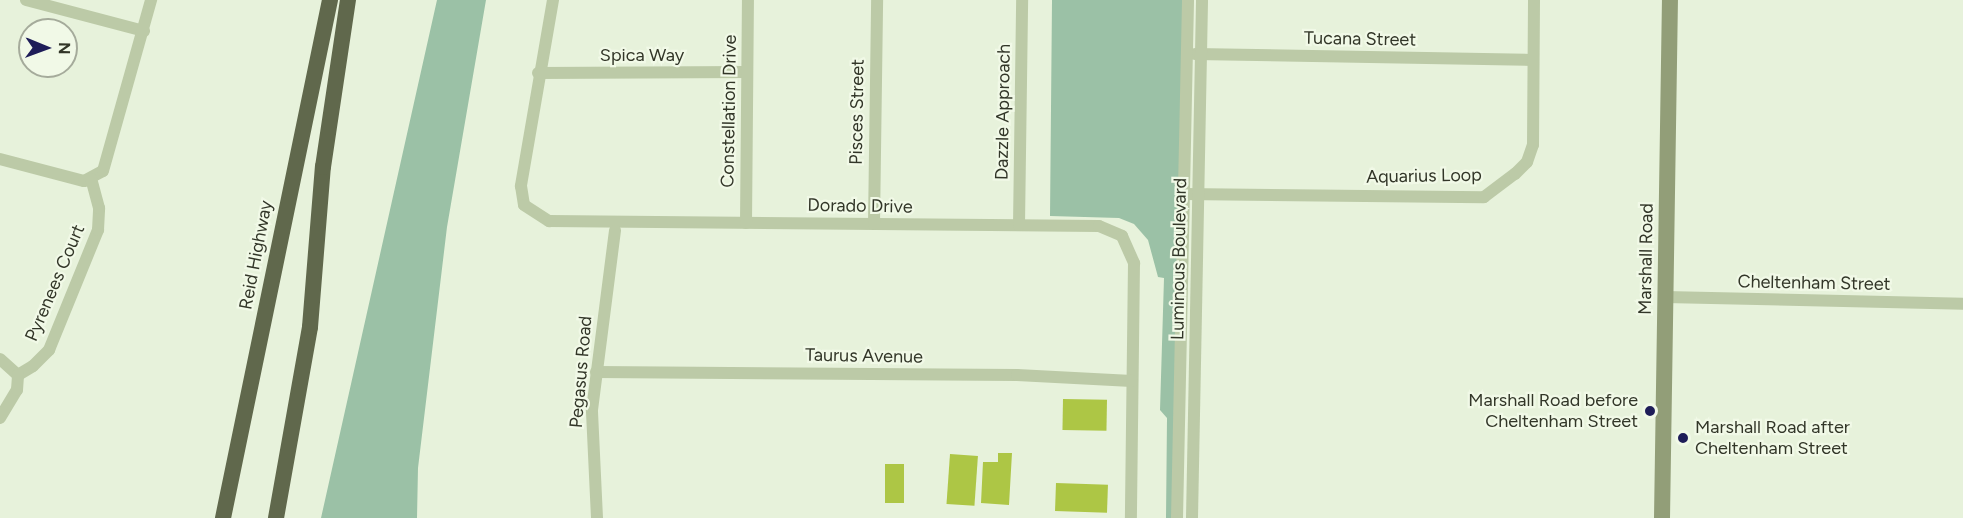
<!DOCTYPE html>
<style>
body{margin:0}
#map{position:relative;width:1963px;height:518px;overflow:hidden;background:#e7f2db;font-family:Figtree,sans-serif}
div>[style]{position:absolute}
.green>*{inset:0;background:#9bc1a6}
.building>*{inset:0;background:#adc645;transform-origin:0 0}
.minor>*{height:12px;margin:-6px;padding:0 6px;transform-origin:6px;border-radius:6px;background:#bccaa7}
.secondary>*{height:16px;margin:-8px;padding:0 8px;transform-origin:8px;border-radius:8px;background:#929e78}
.trunk>*{height:16px;margin:-8px;padding:0 8px;transform-origin:8px;border-radius:8px;background:#60684c}
.dots>*{width:16px;height:16px;translate:-50% -50%;box-sizing:border-box;border:3px solid #f1f9e7;border-radius:50%}
span{translate:-50% -50%;white-space:nowrap;text-align:center;line-height:1.15;-webkit-text-stroke:4.5px #f1f9e7;paint-order:stroke}
.street-label{font-size:18px;color:#323628}
.poi-label{font-size:18px;color:#323628}
.right{translate:-100% -50%;text-align:right}
.left{translate:0 -50%;text-align:left}
.north{position:absolute;left:18px;top:18px;width:60px;height:60px;box-sizing:border-box;background:#f1f9e7;border:2px solid #a5ab9b;border-radius:50%;rotate:91deg;font-size:16px;font-weight:700;line-height:24px;text-align:center;color:#323628}
.north::after{content:'';display:block;margin:auto;width:21px;height:27px;background:#1e1d58;clip-path:polygon(50% 0,100% 100%,50% 72%,0 100%)}
</style>
<div id="map">
<div class="green">
<div style="clip-path:polygon(437px 0,486px 0,447px 227px,418px 468px,417px 518px,321px 518px)"></div>
<div style="clip-path:polygon(1052px 0,1186px 0,1177px 518px,1166px 518px,1167px 418px,1160px 410px,1164px 278px,1158px 277px,1148px 240px,1134px 224px,1119px 218px,1050px 216px)"></div>
</div>
<div class="building">
<div style="left:1063px;top:399px;width:44px;height:31px;rotate:1deg"></div>
<div style="clip-path:polygon(998px 453px,1012px 453px,1009px 505px,981px 503px,983px 462px,998px 462px)"></div>
<div style="left:950px;top:454px;width:28px;height:50px;rotate:4deg"></div>
<div style="left:885px;top:464px;width:19px;height:39px"></div>
<div style="left:1056px;top:483px;width:52px;height:28px;rotate:2deg"></div>
</div>
<div class="minor">
<div style="left:26px;top:0;width:122px;rotate:14.7deg"></div>
<div style="left:553px;top:0;width:189px;rotate:99.8deg"></div>
<div style="left:521px;top:186px;width:19px;rotate:81deg"></div>
<div style="left:524px;top:205px;width:30px;rotate:33deg"></div>
<div style="left:549px;top:221px;width:550px;rotate:0.52deg"></div>
<div style="left:1099px;top:226px;width:25px;rotate:23deg"></div>
<div style="left:1122px;top:236px;width:30px;rotate:66deg"></div>
<div style="left:1134px;top:263px;width:255px;rotate:90.7deg"></div>
<div style="left:1195px;top:54px;width:338px;rotate:1deg"></div>
<div style="left:538px;top:73px;width:209px;rotate:-0.3deg"></div>
<div style="left:0;top:159px;width:87px;rotate:14.7deg"></div>
<div style="left:84px;top:181px;width:21px;rotate:-28deg"></div>
<div style="left:103px;top:171px;width:178px;rotate:-74.3deg"></div>
<div style="left:1183px;top:194px;width:301px;rotate:0.6deg"></div>
<div style="left:1484px;top:197px;width:39px;rotate:-37deg"></div>
<div style="left:1515px;top:174px;width:17px;rotate:-45deg"></div>
<div style="left:1527px;top:162px;width:18px;rotate:-71deg"></div>
<div style="left:1533px;top:145px;width:145px;rotate:-89.6deg"></div>
<div style="left:746px;top:223px;width:223px;rotate:-89.5deg"></div>
<div style="left:874px;top:224px;width:224px;rotate:-89.2deg"></div>
<div style="left:1019px;top:225px;width:225px;rotate:-89.2deg"></div>
<div style="left:1665px;top:297px;width:298px;rotate:1.3deg"></div>
<div style="left:0;top:359px;width:24px;rotate:42deg"></div>
<div style="left:596px;top:372px;width:421px;rotate:0.4deg"></div>
<div style="left:1017px;top:375px;width:115px;rotate:3deg"></div>
<div style="left:18px;top:375px;width:17px;rotate:-31deg"></div>
<div style="left:33px;top:366px;width:23px;rotate:-45deg"></div>
<div style="left:49px;top:350px;width:130px;rotate:-67.8deg"></div>
<div style="left:98px;top:230px;width:22px;rotate:-87deg"></div>
<div style="left:99px;top:208px;width:30px;rotate:-105deg"></div>
<div style="left:0;top:418px;width:33px;rotate:-59deg"></div>
<div style="left:17px;top:390px;width:15px;rotate:-86deg"></div>
<div style="left:597px;top:518px;width:108px;rotate:-92.7deg"></div>
<div style="left:592px;top:410px;width:181px;rotate:-82.7deg"></div>
<div style="left:1177px;top:518px;width:518px;rotate:-88.78deg"></div>
<div style="left:1192px;top:518px;width:518px;rotate:-88.89deg"></div>
</div>
<div class="secondary">
<div style="left:1662px;top:518px;width:518px;rotate:-89.12deg"></div>
</div>
<div class="trunk">
<div style="left:223px;top:518px;width:529px;rotate:-78.33deg"></div>
<div style="left:276px;top:518px;width:194px;rotate:-79.9deg"></div>
<div style="left:310px;top:327px;width:161px;rotate:-85.4deg"></div>
<div style="left:323px;top:167px;width:169px;rotate:-81.5deg"></div>
</div>
<div class="dots">
<div style="left:1650px;top:411px;background:#1e1d58"></div>
<div style="left:1683px;top:438px;background:#1e1d58"></div>
</div>
<div class="street-label">
<span style="left:1360px;top:39px;rotate:1deg">Tucana Street</span>
<span style="left:642px;top:55px">Spica Way</span>
<span style="left:729px;top:111px;rotate:-89deg">Constellation Drive</span>
<span style="left:857px;top:112px;rotate:-89deg">Pisces Street</span>
<span style="left:1003px;top:112px;rotate:-89deg">Dazzle Approach</span>
<span style="left:1424px;top:176px;rotate:-1deg">Aquarius Loop</span>
<span style="left:860px;top:206px;rotate:1deg">Dorado Drive</span>
<span style="left:256px;top:255px;rotate:-79deg">Reid Highway</span>
<span style="left:1179px;top:259px;rotate:-89deg">Luminous Boulevard</span>
<span style="left:1646px;top:259px;rotate:-89deg">Marshall Road</span>
<span style="left:55px;top:283px;rotate:-67deg">Pyrenees Court</span>
<span style="left:1814px;top:283px;rotate:1deg">Cheltenham Street</span>
<span style="left:864px;top:356px;rotate:1deg">Taurus Avenue</span>
<span style="left:581px;top:372px;rotate:-85deg">Pegasus Road</span>
</div>
<div class="poi-label">
<span class="right" style="left:1638px;top:411px">Marshall Road before<br>Cheltenham Street</span>
<span class="left" style="left:1695px;top:438px">Marshall Road after<br>Cheltenham Street</span>
</div>
<div class="north">N</div>
</div>
